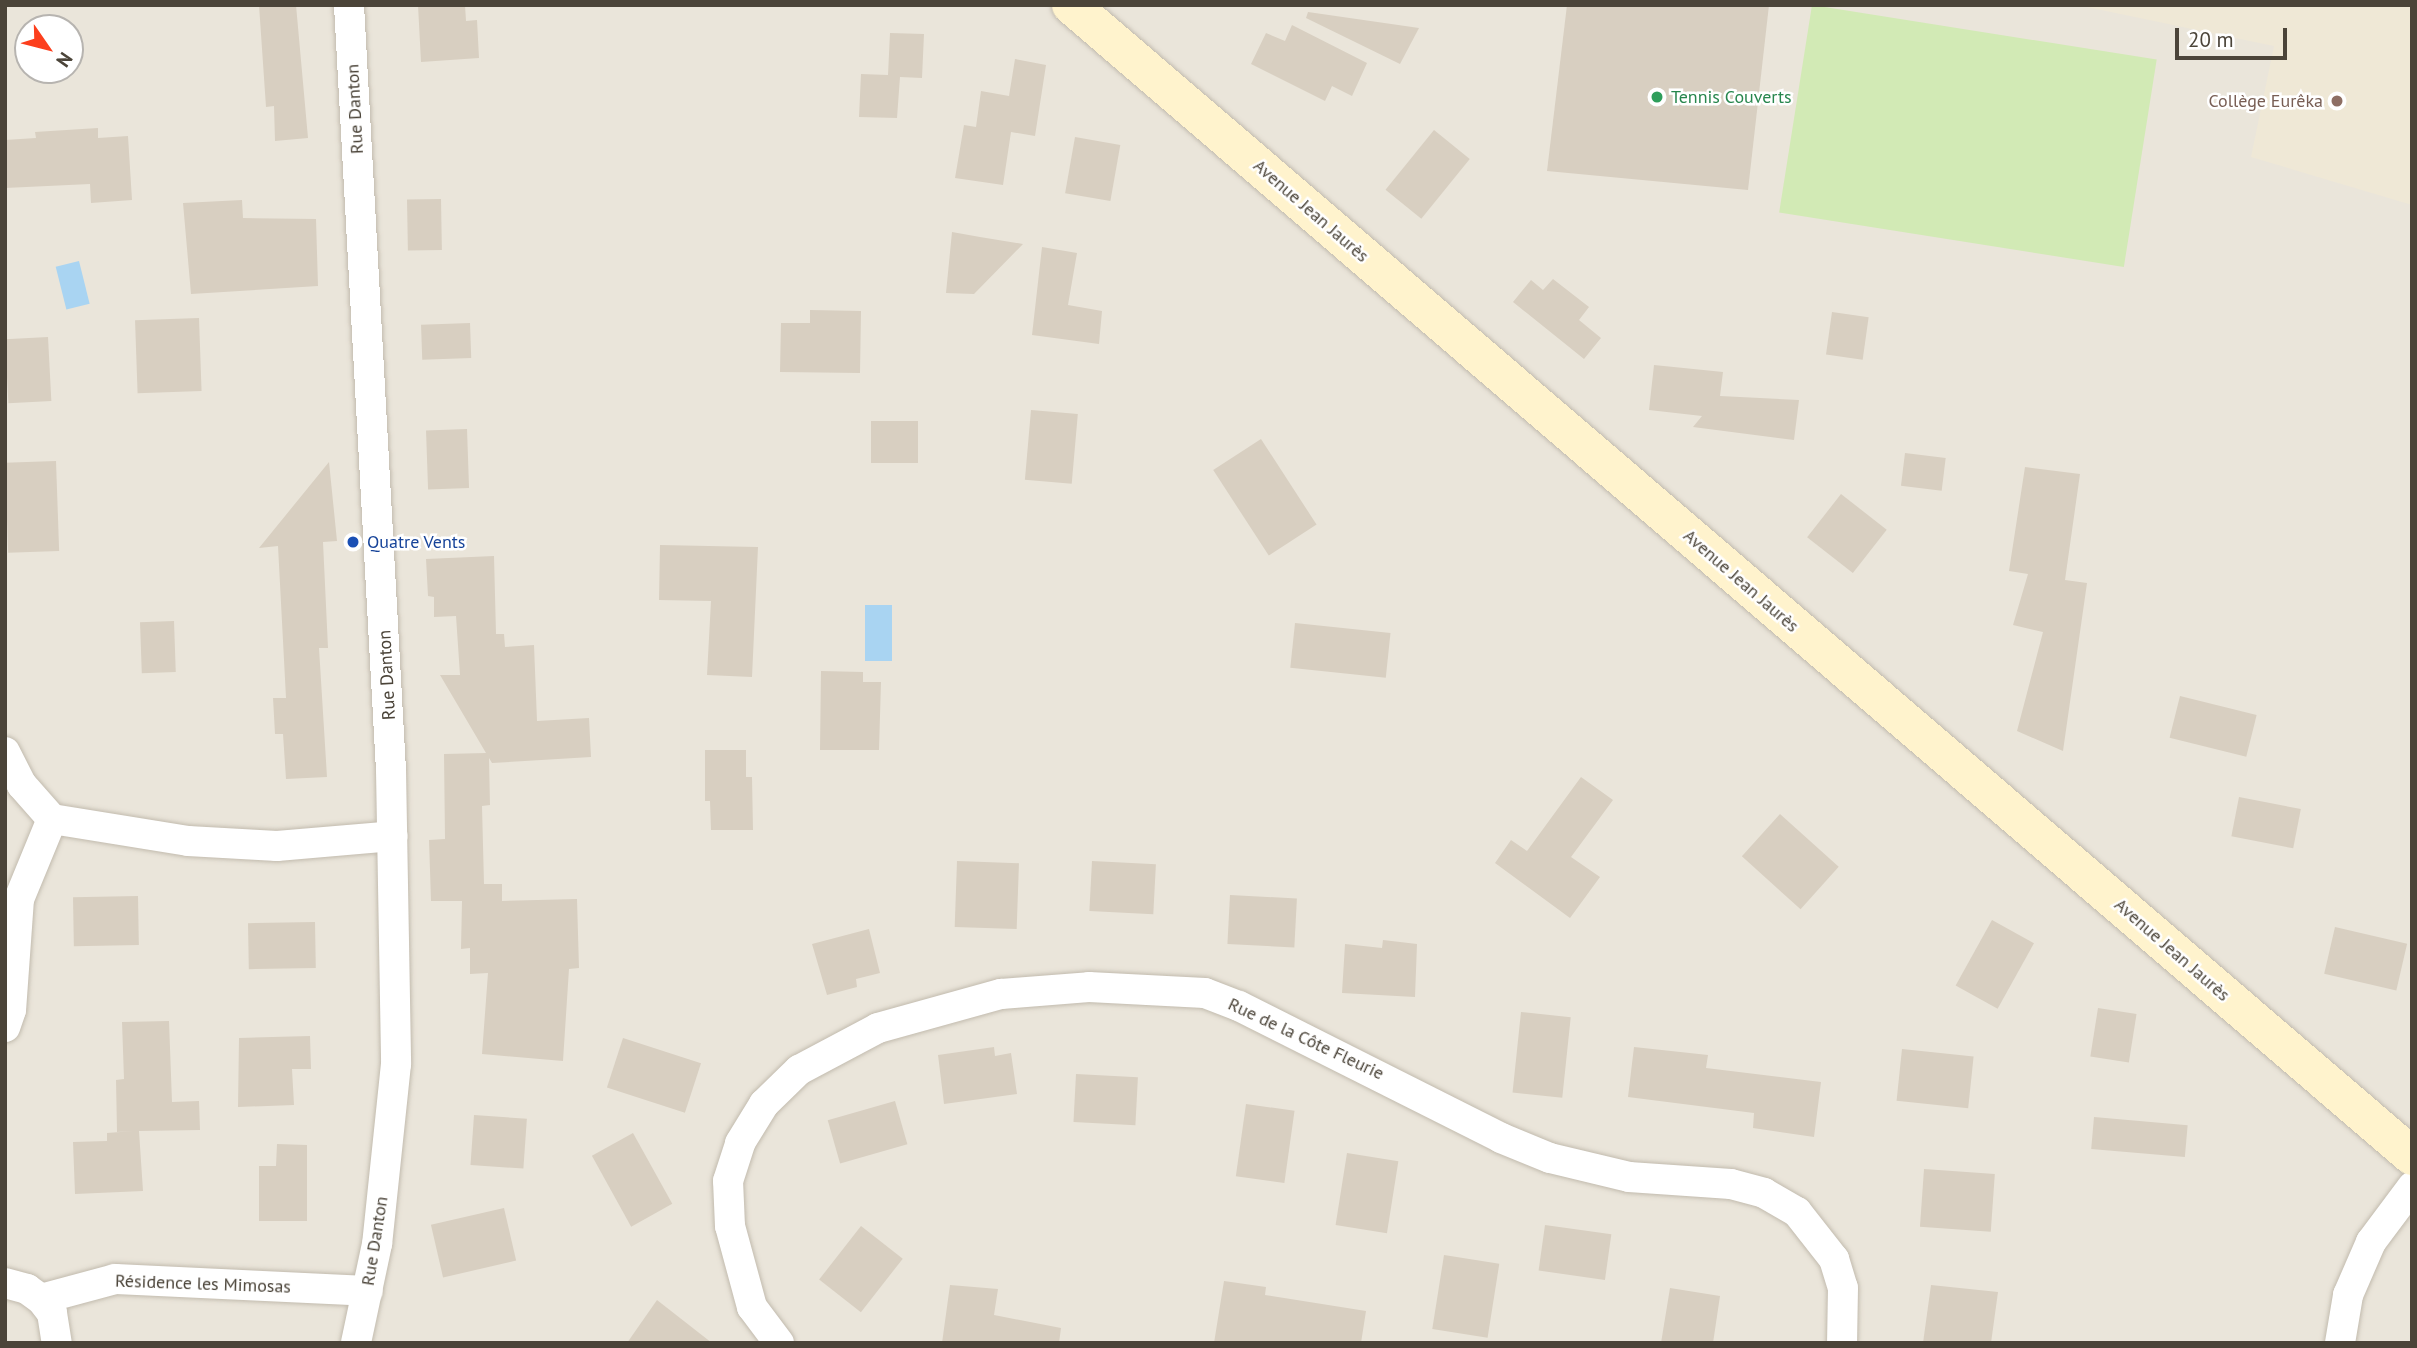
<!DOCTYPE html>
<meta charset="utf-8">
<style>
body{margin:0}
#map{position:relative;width:2417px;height:1348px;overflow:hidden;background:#f6f3ec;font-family:"PT Sans",sans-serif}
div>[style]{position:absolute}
.residential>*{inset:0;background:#eae5da}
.education>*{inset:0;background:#efe8d6}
.green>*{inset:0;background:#d2eab5;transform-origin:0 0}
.water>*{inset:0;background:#a9d4f2;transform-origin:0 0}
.building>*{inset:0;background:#d8cfc1;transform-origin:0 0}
.roads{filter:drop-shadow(0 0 2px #c2bbae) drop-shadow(0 0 2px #c2bbae)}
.minor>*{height:30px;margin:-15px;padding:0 15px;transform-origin:15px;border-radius:15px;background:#fff}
.secondary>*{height:38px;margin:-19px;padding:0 19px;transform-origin:19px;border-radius:19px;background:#fff3cd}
.dots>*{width:19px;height:19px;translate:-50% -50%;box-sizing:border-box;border:4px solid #fff;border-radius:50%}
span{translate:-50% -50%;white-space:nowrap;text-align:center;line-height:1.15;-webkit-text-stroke:5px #fff;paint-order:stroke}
.leisure-label{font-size:18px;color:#27864d}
.left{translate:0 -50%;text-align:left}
.education-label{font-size:18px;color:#785e54}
.right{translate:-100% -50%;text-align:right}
.street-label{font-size:18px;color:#4b4439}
.transit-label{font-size:18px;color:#164399}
.frame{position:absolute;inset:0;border:7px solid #4b4439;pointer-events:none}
.north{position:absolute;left:14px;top:14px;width:70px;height:70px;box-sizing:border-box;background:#fff;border:2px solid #b7b4b0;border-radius:50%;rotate:125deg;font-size:19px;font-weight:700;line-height:28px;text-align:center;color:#4b4439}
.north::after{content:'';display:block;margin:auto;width:24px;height:32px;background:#fc3f1d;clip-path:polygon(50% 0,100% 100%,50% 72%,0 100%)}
.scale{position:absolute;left:2175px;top:28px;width:112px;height:32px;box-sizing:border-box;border:4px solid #4b4439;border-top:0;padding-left:9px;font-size:21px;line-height:24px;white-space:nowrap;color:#4b4439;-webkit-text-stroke:5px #fff;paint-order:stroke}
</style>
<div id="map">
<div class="residential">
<div style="clip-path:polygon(evenodd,5px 5px,2412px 5px,2412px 1343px,5px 1343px,5px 5px,28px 28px,70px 28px,70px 70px,28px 70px,28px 28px)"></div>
</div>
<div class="education">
<div style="clip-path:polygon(2077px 5px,2412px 5px,2412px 205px,2251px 157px,2274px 46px)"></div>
</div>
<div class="green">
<div style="left:1812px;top:5px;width:349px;height:210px;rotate:9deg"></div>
</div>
<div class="water">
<div style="left:79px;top:261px;width:44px;height:24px;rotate:76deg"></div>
<div style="left:865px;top:605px;width:27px;height:56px"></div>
</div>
<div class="building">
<div style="clip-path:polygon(259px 5px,296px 5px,308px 138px,275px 141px,274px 106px,266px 107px)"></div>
<div style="clip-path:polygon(418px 5px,465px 5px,466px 21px,477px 20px,479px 58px,421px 62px)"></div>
<div style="clip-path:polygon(1567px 5px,1769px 5px,1748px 190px,1547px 171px)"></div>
<div style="clip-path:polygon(1308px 12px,1419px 28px,1400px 64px,1306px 18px)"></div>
<div style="clip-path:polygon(1292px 25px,1367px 63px,1352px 96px,1332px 86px,1325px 101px,1251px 64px,1266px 33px,1285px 41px)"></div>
<div style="clip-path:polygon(890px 33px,924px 34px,922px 78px,900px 77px,897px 118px,859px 117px,861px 74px,888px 75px)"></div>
<div style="clip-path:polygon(1015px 59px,1046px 65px,1035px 136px,1011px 132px,1003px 185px,955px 178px,964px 125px,976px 127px,981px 91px,1009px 96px)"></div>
<div style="clip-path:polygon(98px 128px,98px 138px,128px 136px,132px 200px,91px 203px,90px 184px,5px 188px,5px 140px,36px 138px,35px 132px)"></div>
<div style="left:1434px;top:130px;width:46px;height:77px;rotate:39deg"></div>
<div style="left:1075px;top:137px;width:46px;height:57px;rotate:10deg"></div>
<div style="left:441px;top:199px;width:51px;height:34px;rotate:89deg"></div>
<div style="clip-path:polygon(242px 200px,243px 218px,316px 219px,318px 286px,191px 294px,183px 203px)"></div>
<div style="clip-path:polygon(952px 232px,980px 237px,1023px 244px,974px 294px,946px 293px)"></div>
<div style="clip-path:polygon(1042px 247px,1077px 253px,1068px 305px,1102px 311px,1099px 344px,1032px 335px)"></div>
<div style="clip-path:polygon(1553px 279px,1589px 307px,1579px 320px,1601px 338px,1584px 359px,1513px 302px,1531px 280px,1543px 290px)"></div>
<div style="clip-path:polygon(810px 310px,861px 311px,860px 373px,780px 372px,781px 323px,810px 323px)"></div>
<div style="left:1832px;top:312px;width:37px;height:43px;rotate:8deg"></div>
<div style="left:199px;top:318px;width:73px;height:64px;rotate:88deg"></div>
<div style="left:470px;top:323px;width:35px;height:49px;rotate:88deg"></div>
<div style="left:48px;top:337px;width:64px;height:43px;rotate:87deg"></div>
<div style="clip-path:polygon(1654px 365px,1723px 372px,1720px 396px,1799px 400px,1794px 440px,1693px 427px,1702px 416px,1649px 410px)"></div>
<div style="left:1031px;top:410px;width:47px;height:70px;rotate:5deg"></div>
<div style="left:871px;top:421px;width:47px;height:42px"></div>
<div style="left:467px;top:429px;width:59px;height:41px;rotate:88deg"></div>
<div style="left:1261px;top:439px;width:102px;height:57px;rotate:57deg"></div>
<div style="left:1905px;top:453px;width:41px;height:33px;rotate:7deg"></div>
<div style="left:56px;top:461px;width:90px;height:51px;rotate:88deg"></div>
<div style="clip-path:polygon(329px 462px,337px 541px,323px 542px,328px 648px,319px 648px,327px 777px,286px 779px,283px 734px,275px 734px,273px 698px,286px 698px,278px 546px,259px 548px)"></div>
<div style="clip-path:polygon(2025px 467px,2080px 474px,2065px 580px,2087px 583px,2063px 751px,2017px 731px,2043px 632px,2013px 625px,2028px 574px,2009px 571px)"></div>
<div style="left:1841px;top:494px;width:58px;height:55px;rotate:38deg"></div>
<div style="clip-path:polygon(660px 545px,758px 547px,752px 677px,707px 675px,711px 601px,659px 600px)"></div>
<div style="clip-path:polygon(494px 556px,496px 634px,504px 634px,505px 647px,534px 645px,537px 721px,589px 718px,591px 757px,492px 763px,489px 758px,490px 805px,482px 806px,484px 884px,502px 884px,502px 901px,577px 899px,579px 968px,569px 969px,563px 1061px,482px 1054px,488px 973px,470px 974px,470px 948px,461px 949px,462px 901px,431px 901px,429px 840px,445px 839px,444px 754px,486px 753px,440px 675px,460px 675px,456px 616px,434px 617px,434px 597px,428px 596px,426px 559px)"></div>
<div style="left:174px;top:621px;width:51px;height:34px;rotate:88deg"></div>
<div style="left:1295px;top:623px;width:96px;height:45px;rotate:6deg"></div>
<div style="clip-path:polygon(821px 671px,863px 672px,863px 682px,881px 682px,879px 750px,820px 750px)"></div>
<div style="left:2180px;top:696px;width:79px;height:43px;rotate:14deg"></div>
<div style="clip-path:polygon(705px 750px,746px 750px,746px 777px,752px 777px,753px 830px,711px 830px,710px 801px,705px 801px)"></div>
<div style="clip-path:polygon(1581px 777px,1613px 800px,1571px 857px,1600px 877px,1570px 918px,1495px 863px,1511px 840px,1527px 851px)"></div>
<div style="left:2239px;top:797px;width:63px;height:40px;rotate:11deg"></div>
<div style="left:1780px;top:814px;width:79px;height:57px;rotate:42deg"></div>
<div style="left:957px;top:861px;width:62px;height:66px;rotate:2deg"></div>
<div style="left:1092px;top:861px;width:64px;height:50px;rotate:3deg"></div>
<div style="left:1230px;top:895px;width:67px;height:49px;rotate:3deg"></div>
<div style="left:138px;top:896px;width:49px;height:65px;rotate:89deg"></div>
<div style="left:1992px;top:920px;width:48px;height:75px;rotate:29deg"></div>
<div style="left:315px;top:922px;width:46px;height:67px;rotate:89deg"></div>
<div style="left:2335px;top:927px;width:74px;height:48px;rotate:13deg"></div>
<div style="clip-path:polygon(869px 929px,880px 973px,856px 979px,857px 987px,827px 995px,812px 944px)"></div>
<div style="clip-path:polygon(1383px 940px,1417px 944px,1415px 997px,1342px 993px,1345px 944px,1382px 948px)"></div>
<div style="left:2098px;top:1008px;width:39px;height:49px;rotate:9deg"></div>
<div style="left:1521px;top:1012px;width:50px;height:81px;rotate:6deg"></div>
<div style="clip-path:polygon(169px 1021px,172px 1102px,199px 1101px,200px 1130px,139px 1131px,143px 1191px,75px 1194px,73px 1142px,107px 1141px,107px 1133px,134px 1131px,117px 1132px,116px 1080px,124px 1079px,122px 1022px)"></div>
<div style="clip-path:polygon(310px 1036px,311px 1069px,292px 1069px,294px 1105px,238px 1107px,239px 1038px)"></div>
<div style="left:623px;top:1038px;width:82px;height:52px;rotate:18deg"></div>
<div style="clip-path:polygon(994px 1047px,995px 1056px,1011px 1053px,1017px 1094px,944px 1104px,938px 1055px)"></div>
<div style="clip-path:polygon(1634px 1047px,1708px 1055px,1706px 1068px,1821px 1082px,1814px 1137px,1753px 1128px,1754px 1113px,1628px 1097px)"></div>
<div style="left:1902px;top:1049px;width:72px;height:52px;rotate:6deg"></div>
<div style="left:1076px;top:1074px;width:62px;height:48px;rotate:3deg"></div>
<div style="left:895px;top:1101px;width:45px;height:70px;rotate:74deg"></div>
<div style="left:1246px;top:1104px;width:49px;height:73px;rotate:8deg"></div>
<div style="left:474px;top:1115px;width:53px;height:50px;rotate:4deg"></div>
<div style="left:2094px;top:1117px;width:94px;height:32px;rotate:5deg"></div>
<div style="left:633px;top:1133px;width:81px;height:47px;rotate:61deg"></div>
<div style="clip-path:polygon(277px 1144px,307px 1145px,307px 1221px,259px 1221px,259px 1166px,276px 1166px)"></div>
<div style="left:1347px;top:1153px;width:52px;height:73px;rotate:9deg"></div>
<div style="left:1924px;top:1169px;width:71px;height:58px;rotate:4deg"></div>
<div style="left:504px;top:1208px;width:54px;height:75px;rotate:77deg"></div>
<div style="left:1545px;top:1225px;width:67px;height:46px;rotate:8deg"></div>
<div style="left:861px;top:1226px;width:53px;height:68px;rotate:38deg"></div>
<div style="left:1444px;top:1255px;width:56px;height:75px;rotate:9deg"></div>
<div style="clip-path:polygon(1224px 1281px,1266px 1287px,1265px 1295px,1366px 1311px,1361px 1343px,1214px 1343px)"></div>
<div style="clip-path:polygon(950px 1285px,998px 1289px,994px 1315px,1061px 1328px,1059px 1343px,942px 1343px)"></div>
<div style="clip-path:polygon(1931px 1285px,1998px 1292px,1991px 1343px,1923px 1343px)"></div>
<div style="clip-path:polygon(1670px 1288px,1720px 1296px,1713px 1343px,1661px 1343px)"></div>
<div style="clip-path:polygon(657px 1300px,712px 1343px,627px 1343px)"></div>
</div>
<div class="roads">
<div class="minor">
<div style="left:349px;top:5px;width:766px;rotate:86.86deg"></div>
<div style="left:391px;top:770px;width:294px;rotate:89deg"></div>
<div style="left:396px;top:1064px;width:181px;rotate:96deg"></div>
<div style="left:377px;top:1244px;width:101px;rotate:102deg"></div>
<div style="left:5px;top:752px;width:37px;rotate:63deg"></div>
<div style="left:22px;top:785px;width:45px;rotate:48.6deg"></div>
<div style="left:52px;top:819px;width:87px;rotate:112.4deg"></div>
<div style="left:19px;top:899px;width:111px;rotate:94.1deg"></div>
<div style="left:11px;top:1010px;width:18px;rotate:109deg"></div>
<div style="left:52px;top:819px;width:138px;rotate:9.2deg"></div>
<div style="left:188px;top:841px;width:89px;rotate:3.2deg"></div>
<div style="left:277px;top:846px;width:116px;rotate:-4.9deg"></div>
<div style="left:5px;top:1283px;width:23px;rotate:15deg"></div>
<div style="left:27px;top:1289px;width:17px;rotate:36deg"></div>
<div style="left:41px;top:1299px;width:18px;rotate:52deg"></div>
<div style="left:52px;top:1313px;width:30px;rotate:81deg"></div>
<div style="left:41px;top:1299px;width:77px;rotate:-15.1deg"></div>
<div style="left:115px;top:1279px;width:253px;rotate:2.7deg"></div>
<div style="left:779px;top:1343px;width:45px;rotate:-126.9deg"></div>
<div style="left:752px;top:1307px;width:84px;rotate:-105.2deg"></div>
<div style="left:730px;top:1226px;width:45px;rotate:-92.5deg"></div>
<div style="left:728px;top:1181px;width:40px;rotate:-72deg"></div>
<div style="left:740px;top:1143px;width:46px;rotate:-58.4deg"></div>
<div style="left:764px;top:1104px;width:49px;rotate:-44.2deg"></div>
<div style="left:799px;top:1070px;width:89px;rotate:-28deg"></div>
<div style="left:878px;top:1028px;width:128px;rotate:-15.5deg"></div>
<div style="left:1001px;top:994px;width:88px;rotate:-4.5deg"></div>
<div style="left:1089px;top:987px;width:116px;rotate:3deg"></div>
<div style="left:1205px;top:993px;width:36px;rotate:21deg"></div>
<div style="left:1239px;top:1006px;width:293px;rotate:26.7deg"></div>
<div style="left:1501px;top:1138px;width:53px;rotate:22.2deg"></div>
<div style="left:1550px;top:1158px;width:81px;rotate:13.5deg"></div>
<div style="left:1629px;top:1177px;width:102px;rotate:3.9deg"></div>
<div style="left:1731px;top:1184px;width:34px;rotate:15deg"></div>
<div style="left:1764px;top:1193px;width:38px;rotate:30deg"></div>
<div style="left:1797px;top:1212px;width:60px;rotate:51.8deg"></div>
<div style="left:1834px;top:1259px;width:30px;rotate:73deg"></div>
<div style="left:1843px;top:1288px;width:55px;rotate:91deg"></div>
<div style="left:2340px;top:1343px;width:49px;rotate:-80.5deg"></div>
<div style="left:2348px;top:1295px;width:58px;rotate:-66.5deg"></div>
<div style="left:2371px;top:1242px;width:69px;rotate:-53.3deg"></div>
</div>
<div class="secondary">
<div style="left:1071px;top:5px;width:1767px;rotate:40.64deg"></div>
</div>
</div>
<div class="dots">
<div style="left:1657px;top:97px;background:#2e9e5b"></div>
<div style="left:2337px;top:101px;background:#8d6e63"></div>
<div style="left:353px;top:542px;background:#1a4fb4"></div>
</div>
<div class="leisure-label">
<span class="left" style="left:1671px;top:97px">Tennis Couverts</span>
</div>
<div class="education-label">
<span class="right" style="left:2323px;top:101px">Collège Eurêka</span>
</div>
<div class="street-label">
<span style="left:355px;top:109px;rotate:-93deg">Rue Danton</span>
<span style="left:1311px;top:211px;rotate:41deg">Avenue Jean Jaurès</span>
<span style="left:1741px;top:581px;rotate:41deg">Avenue Jean Jaurès</span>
<span style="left:387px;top:675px;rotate:-93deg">Rue Danton</span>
<span style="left:2172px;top:950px;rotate:41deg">Avenue Jean Jaurès</span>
<span style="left:1306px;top:1039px;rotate:25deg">Rue de la Côte Fleurie</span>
<span style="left:375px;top:1241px;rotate:-81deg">Rue Danton</span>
<span style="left:203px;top:1284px;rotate:2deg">Résidence les Mimosas</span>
</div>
<div class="transit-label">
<span class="left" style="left:367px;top:542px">Quatre Vents</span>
</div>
<div class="frame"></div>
<div class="north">N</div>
<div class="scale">20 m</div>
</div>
